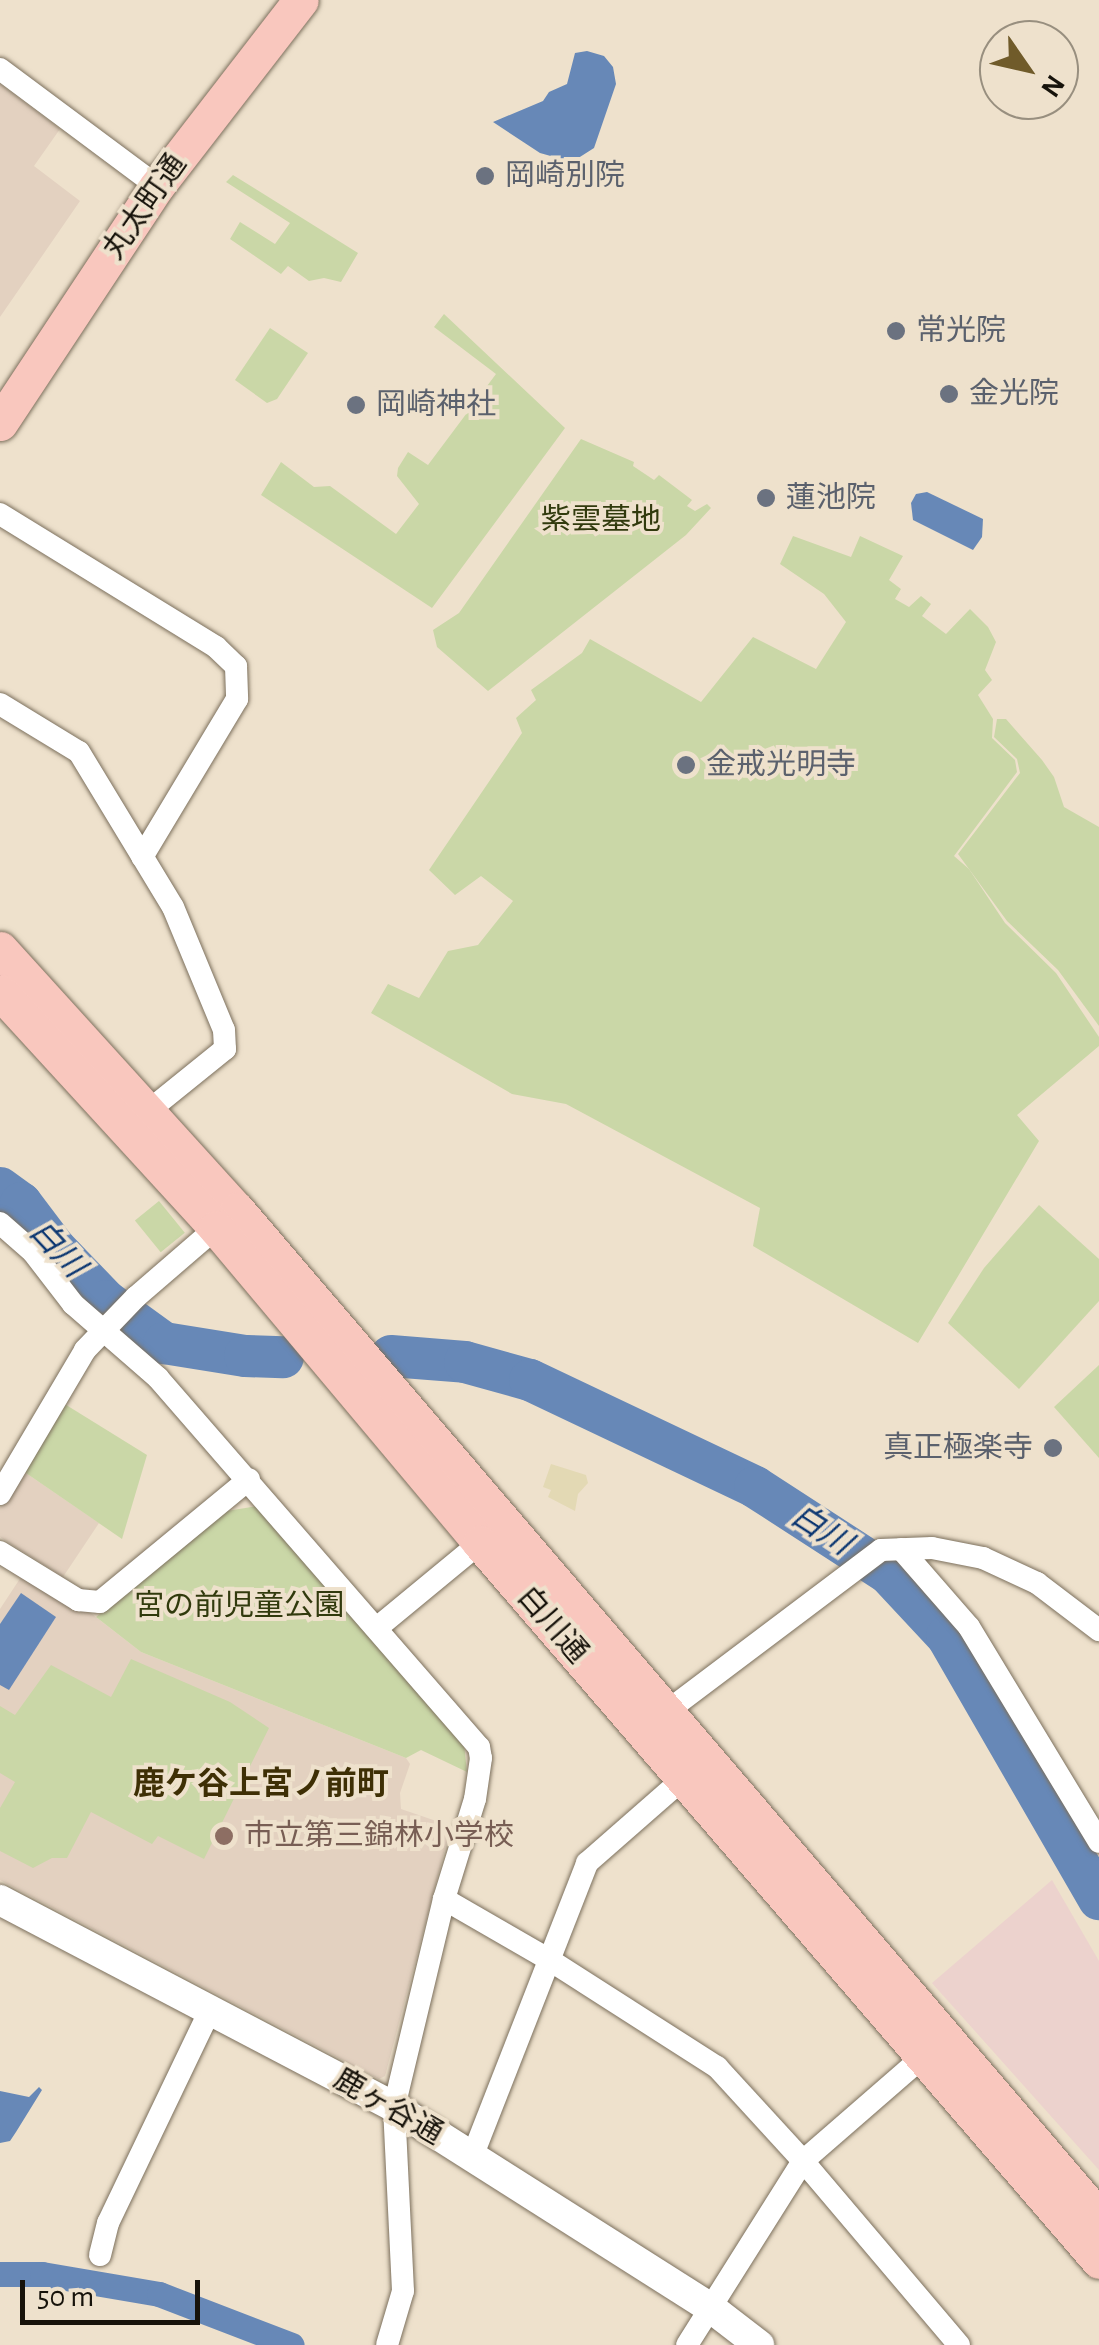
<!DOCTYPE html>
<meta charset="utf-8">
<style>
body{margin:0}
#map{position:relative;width:1099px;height:2345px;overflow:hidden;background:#eee1cc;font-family:"Alegreya Sans","Noto Sans JP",sans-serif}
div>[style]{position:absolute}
.industrial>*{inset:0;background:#ecd2cd}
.education>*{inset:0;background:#e3d1c0}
.green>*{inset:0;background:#cad7a7;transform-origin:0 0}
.sand>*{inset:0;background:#e3d9b4}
.water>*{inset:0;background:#6788b7}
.canal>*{height:25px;margin:-12.5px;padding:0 12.5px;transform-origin:12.5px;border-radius:12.5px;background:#6788b7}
.river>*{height:42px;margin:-21px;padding:0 21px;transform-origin:21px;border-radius:21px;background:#6788b7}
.roads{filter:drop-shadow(0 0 2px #7c705d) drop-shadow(0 0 2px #7c705d)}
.street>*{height:22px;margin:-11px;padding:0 11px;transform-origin:11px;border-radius:11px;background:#fff}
.secondary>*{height:30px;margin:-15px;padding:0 15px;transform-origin:15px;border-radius:15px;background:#fff}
.primary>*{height:35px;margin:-17.5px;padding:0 17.5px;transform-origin:17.5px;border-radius:17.5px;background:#f9c7be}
.dots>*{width:28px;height:28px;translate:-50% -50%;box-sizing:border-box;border:5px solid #eee1cc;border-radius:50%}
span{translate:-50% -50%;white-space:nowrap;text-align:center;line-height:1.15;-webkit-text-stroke:8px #eee1cc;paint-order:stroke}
.worship-label{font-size:30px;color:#5b616d}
.left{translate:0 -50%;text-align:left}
.right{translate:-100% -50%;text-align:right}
.street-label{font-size:30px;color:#17130b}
.park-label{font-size:30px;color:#313a0d}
.education-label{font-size:30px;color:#785e54}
.water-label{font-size:32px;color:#0b3671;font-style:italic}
.neighbourhood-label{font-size:32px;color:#3e2f05;font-weight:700}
.north{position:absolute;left:979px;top:20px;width:100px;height:100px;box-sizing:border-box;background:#eee1cc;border:2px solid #988f7f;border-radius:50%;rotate:124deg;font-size:28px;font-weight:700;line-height:40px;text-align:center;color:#17130b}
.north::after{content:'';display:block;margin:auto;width:35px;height:45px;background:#705b2a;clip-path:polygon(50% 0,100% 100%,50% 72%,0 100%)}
.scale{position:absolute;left:20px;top:2280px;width:180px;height:45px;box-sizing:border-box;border:5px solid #17130b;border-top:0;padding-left:12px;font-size:30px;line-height:35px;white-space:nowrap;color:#17130b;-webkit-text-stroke:8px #eee1cc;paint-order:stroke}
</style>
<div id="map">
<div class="industrial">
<div style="clip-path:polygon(1052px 1880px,1099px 1961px,1099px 2170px,932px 1983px)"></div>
</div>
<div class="education">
<div style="clip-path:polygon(0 84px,60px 129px,34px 166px,80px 201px,0 317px)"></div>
<div style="clip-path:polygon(23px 1471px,99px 1523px,63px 1577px,0 1537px,0 1508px)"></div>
<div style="clip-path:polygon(23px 1574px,83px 1607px,141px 1652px,406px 1758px,410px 1764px,400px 1793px,401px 1809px,451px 1826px,385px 2076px,379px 2079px,0 1880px,0 1609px)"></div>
</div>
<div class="green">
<div style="clip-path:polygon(233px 175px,358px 253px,341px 282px,324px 278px,309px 281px,288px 266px,281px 274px,230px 239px,240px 222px,275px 244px,290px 223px,226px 182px)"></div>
<div style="clip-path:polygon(444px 314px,565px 428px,432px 608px,261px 495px,281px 462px,314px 487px,330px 486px,396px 534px,419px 504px,397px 476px,398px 468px,408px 452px,428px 465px,496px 374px,434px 327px)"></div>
<div style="clip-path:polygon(270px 328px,308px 353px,277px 399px,267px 403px,235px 380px)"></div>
<div style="clip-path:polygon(581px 439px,634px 462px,633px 466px,654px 480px,659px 475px,692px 500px,687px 506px,695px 511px,707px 504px,711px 508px,686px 535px,488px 691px,437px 647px,433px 630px,459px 613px)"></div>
<div style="clip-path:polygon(793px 536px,851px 557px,860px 536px,903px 556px,889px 580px,901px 589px,895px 599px,909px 607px,921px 596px,931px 604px,922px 616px,946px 634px,970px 609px,988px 627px,996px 642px,985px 670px,992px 680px,978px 695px,993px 719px,992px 738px,1015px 760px,1017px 772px,954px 856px,969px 869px,1005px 923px,1056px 973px,1099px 1037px,1099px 1046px,1017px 1115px,1039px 1141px,918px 1343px,753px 1246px,760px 1208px,566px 1104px,512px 1094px,371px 1013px,388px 984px,419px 998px,448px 951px,478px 945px,513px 901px,481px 876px,455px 895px,429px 870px,522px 733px,516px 718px,536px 700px,531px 690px,582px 653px,590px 639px,701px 702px,753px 637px,816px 669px,846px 622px,824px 594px,780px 564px)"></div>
<div style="clip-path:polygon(997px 719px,1006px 719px,1042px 760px,1054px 777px,1064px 807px,1099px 827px,1099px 1026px,1058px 970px,1007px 921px,958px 854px,1020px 773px,1017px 759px,994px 737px)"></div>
<div style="left:159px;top:1201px;width:41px;height:31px;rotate:51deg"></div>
<div style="clip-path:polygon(1039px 1205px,1099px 1259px,1099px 1301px,1019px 1389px,948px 1323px,984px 1268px)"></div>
<div style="clip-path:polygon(1099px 1365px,1099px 1458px,1054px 1407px)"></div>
<div style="clip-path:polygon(63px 1403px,147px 1455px,122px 1539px,23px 1471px)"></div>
<div style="clip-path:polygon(258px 1506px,464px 1744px,467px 1772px,421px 1750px,406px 1758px,141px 1652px,96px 1617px,227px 1511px)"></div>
<div style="clip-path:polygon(131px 1659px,230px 1702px,269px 1728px,204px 1859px,158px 1836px,152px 1844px,91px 1812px,67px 1858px,52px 1858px,33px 1868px,0 1851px,0 1808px,15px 1782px,0 1773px,0 1706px,15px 1715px,51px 1665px,111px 1697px)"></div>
</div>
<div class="sand">
<div style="clip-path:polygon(551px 1464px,586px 1475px,588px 1483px,578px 1494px,575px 1511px,548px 1497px,551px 1490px,543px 1487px)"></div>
</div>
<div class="water">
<div style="clip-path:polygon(587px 51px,604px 56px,613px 67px,616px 84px,594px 148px,572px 162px,540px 153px,493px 122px,543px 101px,549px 92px,567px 84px,575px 53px)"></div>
<div style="clip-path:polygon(927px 492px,983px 519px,982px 537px,973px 550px,913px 520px,911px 503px,916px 494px)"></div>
<div style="clip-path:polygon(21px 1593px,56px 1617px,9px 1690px,0 1685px,0 1624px)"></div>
<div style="clip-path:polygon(39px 2087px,42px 2090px,16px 2132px,10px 2141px,0 2143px,0 2091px,29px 2097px)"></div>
</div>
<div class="canal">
<div style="left:0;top:2274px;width:42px"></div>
<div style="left:42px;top:2274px;width:119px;rotate:9.7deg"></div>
<div style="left:159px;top:2294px;width:142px;rotate:21deg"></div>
</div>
<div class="river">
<div style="left:0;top:1188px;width:26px;rotate:36deg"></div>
<div style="left:21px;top:1203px;width:55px;rotate:53.1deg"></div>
<div style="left:54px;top:1247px;width:75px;rotate:46.1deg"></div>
<div style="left:106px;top:1301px;width:72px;rotate:35.9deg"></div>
<div style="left:164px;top:1343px;width:82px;rotate:9.1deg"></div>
<div style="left:245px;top:1356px;width:38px;rotate:2deg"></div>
<div style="left:391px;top:1356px;width:74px;rotate:4.6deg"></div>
<div style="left:465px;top:1362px;width:67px;rotate:15.5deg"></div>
<div style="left:530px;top:1380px;width:249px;rotate:25.4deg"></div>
<div style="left:755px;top:1487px;width:158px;rotate:32.9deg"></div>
<div style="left:888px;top:1573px;width:86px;rotate:46.9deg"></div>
<div style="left:947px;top:1636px;width:304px;rotate:60deg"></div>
</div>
<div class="roads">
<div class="street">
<div style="left:0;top:69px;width:196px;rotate:36.7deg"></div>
<div style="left:0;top:514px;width:254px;rotate:31.6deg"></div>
<div style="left:216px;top:647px;width:28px;rotate:44deg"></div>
<div style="left:236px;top:666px;width:33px;rotate:88deg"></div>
<div style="left:237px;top:699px;width:184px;rotate:121deg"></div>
<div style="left:0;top:704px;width:92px;rotate:31.3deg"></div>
<div style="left:79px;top:752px;width:181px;rotate:58.8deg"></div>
<div style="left:173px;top:907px;width:133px;rotate:67.5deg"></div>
<div style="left:224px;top:1030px;width:19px;rotate:87deg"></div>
<div style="left:225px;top:1049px;width:113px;rotate:141.1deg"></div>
<div style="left:0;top:1223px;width:44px;rotate:41.3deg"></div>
<div style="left:33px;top:1252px;width:66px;rotate:52.4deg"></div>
<div style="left:73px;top:1304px;width:113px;rotate:41deg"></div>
<div style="left:158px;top:1378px;width:489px;rotate:49deg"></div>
<div style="left:479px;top:1747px;width:11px;rotate:80deg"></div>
<div style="left:481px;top:1758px;width:41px;rotate:98.3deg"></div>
<div style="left:475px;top:1799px;width:105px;rotate:107.2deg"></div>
<div style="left:444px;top:1899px;width:214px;rotate:103.5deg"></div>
<div style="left:394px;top:2107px;width:184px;rotate:87.2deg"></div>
<div style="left:403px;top:2291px;width:56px;rotate:106.5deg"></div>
<div style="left:0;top:1494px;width:167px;rotate:-59.4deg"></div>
<div style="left:85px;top:1350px;width:74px;rotate:-46.1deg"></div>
<div style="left:136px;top:1297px;width:115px;rotate:-40.8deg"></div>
<div style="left:901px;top:1549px;width:103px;rotate:48.9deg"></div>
<div style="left:969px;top:1627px;width:251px;rotate:58.8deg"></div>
<div style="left:0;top:1552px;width:92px;rotate:31.6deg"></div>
<div style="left:78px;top:1600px;width:22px;rotate:5deg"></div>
<div style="left:100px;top:1602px;width:193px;rotate:-39.5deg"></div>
<div style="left:378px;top:1627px;width:141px;rotate:-39.5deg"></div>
<div style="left:658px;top:1718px;width:279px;rotate:-37deg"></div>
<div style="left:881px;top:1550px;width:51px;rotate:-2.2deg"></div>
<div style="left:932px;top:1548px;width:52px;rotate:11.1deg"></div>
<div style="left:983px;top:1558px;width:60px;rotate:24.8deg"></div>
<div style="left:1037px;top:1583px;width:78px;rotate:37.2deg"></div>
<div style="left:444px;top:1899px;width:120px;rotate:30deg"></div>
<div style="left:548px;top:1959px;width:201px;rotate:32.6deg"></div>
<div style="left:717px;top:2067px;width:127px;rotate:47.5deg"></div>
<div style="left:803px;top:2161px;width:241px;rotate:49.7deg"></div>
<div style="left:472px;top:2157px;width:316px;rotate:-68.6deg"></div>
<div style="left:587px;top:1863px;width:129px;rotate:-41.2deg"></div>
<div style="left:100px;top:2255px;width:33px;rotate:-76deg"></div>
<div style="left:108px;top:2223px;width:236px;rotate:-64.4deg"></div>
<div style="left:687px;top:2345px;width:218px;rotate:-57.8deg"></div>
<div style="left:803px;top:2161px;width:172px;rotate:-41deg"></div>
</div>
<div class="secondary">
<div style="left:0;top:1900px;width:445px;rotate:27.7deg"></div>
<div style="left:394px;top:2107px;width:375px;rotate:32.4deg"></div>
<div style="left:711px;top:2308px;width:61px;rotate:37.6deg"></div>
</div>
<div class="primary">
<div style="left:0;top:423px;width:284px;rotate:-56.5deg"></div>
<div style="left:157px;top:186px;width:235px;rotate:-52.3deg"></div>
<div style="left:0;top:949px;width:353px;rotate:47.8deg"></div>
<div style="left:237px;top:1210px;width:1326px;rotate:49.44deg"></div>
<div style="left:0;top:992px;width:320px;rotate:47.5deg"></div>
<div style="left:216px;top:1228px;width:411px;rotate:50deg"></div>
<div style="left:480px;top:1543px;width:948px;rotate:49.23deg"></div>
</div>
</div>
<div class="dots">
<div style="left:485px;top:176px;background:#6b7280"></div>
<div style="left:896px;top:331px;background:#6b7280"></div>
<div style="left:949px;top:394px;background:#6b7280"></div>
<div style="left:356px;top:405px;background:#6b7280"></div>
<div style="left:766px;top:498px;background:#6b7280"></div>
<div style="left:686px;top:765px;background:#6b7280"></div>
<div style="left:1053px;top:1448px;background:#6b7280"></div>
<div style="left:224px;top:1836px;background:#8d6e63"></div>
</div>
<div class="worship-label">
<span class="left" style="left:505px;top:176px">岡崎別院</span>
<span class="left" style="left:916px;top:331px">常光院</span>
<span class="left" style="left:969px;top:394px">金光院</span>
<span class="left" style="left:376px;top:405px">岡崎神社</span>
<span class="left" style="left:786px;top:498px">蓮池院</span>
<span class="left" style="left:706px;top:765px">金戒光明寺</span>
<span class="right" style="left:1033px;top:1448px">真正極楽寺</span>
</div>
<div class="street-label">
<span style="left:145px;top:207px;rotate:-55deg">丸太町通</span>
<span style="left:552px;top:1625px;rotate:49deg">白川通</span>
<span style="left:388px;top:2107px;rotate:30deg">鹿ヶ谷通</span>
</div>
<div class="park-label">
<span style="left:601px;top:520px">紫雲墓地</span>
<span style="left:239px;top:1606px">宮の前児童公園</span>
</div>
<div class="education-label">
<span class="left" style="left:244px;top:1836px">市立第三錦林小学校</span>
</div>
<div class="water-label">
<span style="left:57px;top:1249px;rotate:47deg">白川</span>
<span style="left:821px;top:1530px;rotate:33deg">白川</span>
</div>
<div class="neighbourhood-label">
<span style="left:261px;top:1784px">鹿ケ谷上宮ノ前町</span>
</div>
<div class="north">N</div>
<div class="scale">50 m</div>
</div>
